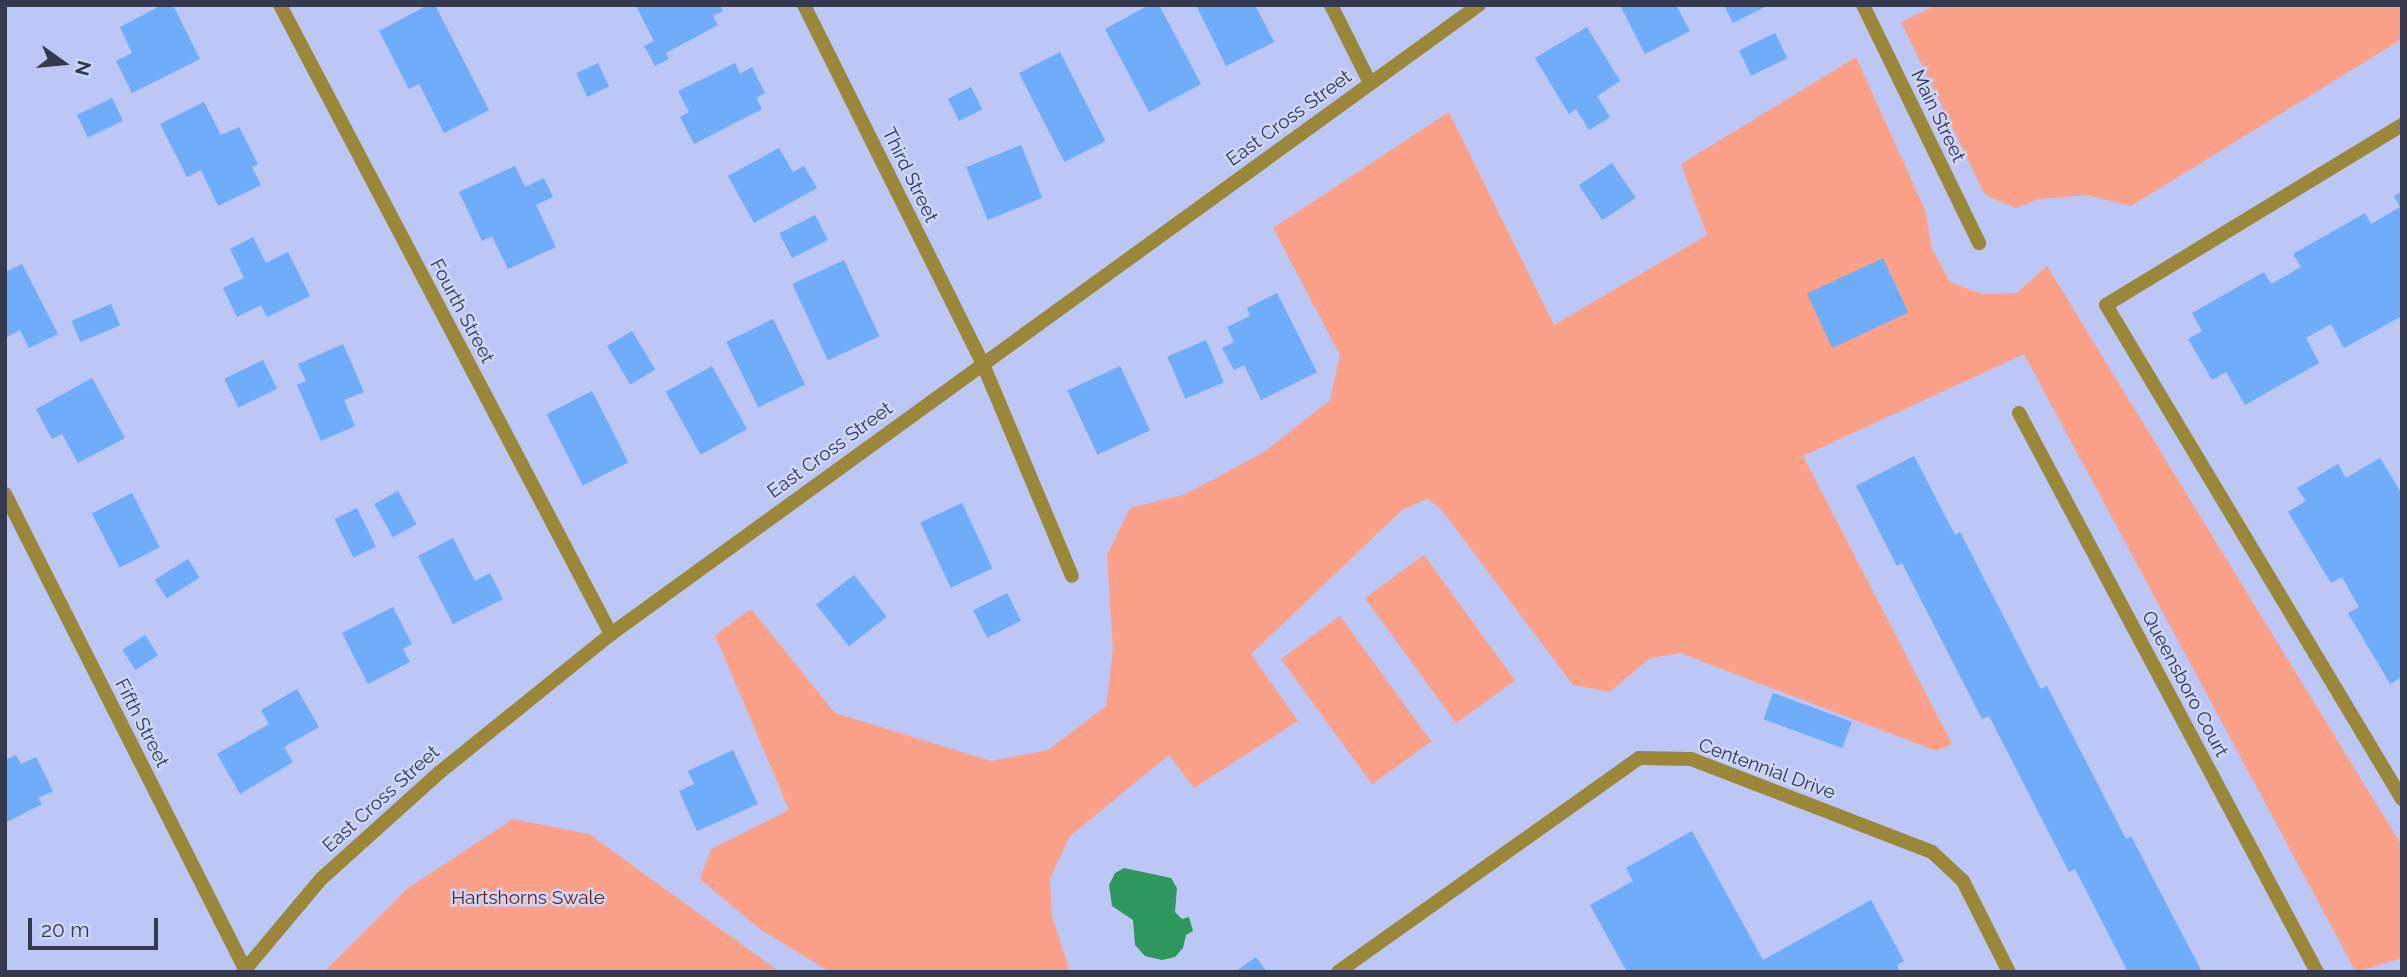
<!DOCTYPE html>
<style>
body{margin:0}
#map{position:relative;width:2407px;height:977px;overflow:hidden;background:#bdc7f5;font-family:Raleway,sans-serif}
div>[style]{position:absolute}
.green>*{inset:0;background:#fba089;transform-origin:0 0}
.water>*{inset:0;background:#2d975d}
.building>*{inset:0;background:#6facfa;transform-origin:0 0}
.service>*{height:14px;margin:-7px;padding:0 7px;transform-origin:7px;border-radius:7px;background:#9b8739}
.minor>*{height:14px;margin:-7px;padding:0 7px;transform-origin:7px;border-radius:7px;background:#9b8739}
.tertiary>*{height:14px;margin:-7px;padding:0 7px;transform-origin:7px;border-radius:7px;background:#9b8739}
span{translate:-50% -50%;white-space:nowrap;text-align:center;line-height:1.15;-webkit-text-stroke:5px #cdd5f8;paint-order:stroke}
.street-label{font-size:19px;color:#343950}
.park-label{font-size:19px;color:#6f200c}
.frame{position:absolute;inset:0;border:7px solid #343950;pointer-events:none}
.north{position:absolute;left:28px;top:28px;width:70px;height:70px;-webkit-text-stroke:5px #cdd5f8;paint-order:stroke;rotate:105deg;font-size:19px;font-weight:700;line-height:28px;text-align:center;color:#343950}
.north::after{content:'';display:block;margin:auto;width:24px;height:32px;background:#343950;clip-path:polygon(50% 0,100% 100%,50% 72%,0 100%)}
.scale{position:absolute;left:28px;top:918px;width:130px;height:32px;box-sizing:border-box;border:4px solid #343950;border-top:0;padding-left:9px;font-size:21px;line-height:24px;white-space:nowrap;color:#343950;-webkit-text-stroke:5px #cdd5f8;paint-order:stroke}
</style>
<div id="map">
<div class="green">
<div style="clip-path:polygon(1937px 5px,2402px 5px,2402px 39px,2131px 206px,2087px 195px,2039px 199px,2016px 208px,1985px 195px,1901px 22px)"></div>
<div style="clip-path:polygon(1856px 57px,1925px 210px,1932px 249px,1950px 282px,1982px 294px,2017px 293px,2047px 266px,2402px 846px,2402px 958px,2356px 972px,2024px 354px,1803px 456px,1952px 744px,1936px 751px,1680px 653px,1650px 658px,1610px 692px,1573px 685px,1440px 508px,1427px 499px,1402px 510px,1251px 654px,1298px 721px,1194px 788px,1169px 755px,1070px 836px,1050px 879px,1052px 916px,1070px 972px,830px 972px,761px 930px,700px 879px,711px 849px,789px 810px,715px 635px,751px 609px,835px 713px,991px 761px,1048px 750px,1106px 706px,1113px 650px,1107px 555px,1130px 508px,1186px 494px,1264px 452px,1330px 400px,1340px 355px,1273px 228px,1449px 112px,1554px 325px,1707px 235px,1681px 164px)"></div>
<div style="left:1424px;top:555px;width:155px;height:73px;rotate:54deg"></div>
<div style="left:1340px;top:616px;width:155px;height:73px;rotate:54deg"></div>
<div style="clip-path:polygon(513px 819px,589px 834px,780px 972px,324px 972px,408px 888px)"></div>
</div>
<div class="water">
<div style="clip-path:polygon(1124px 868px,1171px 878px,1177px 888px,1175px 912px,1182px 919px,1189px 917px,1193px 931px,1186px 935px,1183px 948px,1175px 957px,1162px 960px,1145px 956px,1135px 945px,1133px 920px,1112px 906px,1109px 885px,1115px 873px)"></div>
</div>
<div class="building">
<div style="clip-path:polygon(162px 5px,173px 5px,200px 59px,132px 93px,116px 61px,132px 53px,120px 27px)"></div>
<div style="clip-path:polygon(428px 5px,435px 5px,489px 110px,444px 133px,419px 84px,409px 89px,379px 31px)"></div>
<div style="clip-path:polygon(642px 5px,720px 5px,723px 11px,713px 16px,718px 25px,666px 53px,669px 59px,655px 66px,644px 46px,654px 41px,637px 8px)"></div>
<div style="clip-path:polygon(1149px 5px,1159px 5px,1201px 84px,1149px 112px,1105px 29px)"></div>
<div style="clip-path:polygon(1196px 5px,1255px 5px,1274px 42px,1226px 66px)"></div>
<div style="clip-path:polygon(1620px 5px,1676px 5px,1690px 31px,1645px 54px)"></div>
<div style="clip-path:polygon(1724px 5px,1769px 5px,1733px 23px)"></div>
<div style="clip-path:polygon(1587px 27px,1620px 81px,1597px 96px,1610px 117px,1589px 130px,1576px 109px,1569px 114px,1535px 58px)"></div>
<div style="left:1775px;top:33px;width:28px;height:40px;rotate:64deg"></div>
<div style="left:1060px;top:52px;width:100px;height:46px;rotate:63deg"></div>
<div style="left:598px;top:63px;width:26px;height:24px;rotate:65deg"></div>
<div style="clip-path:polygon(735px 63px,740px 74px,752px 67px,765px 93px,756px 98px,762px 109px,694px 144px,680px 117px,689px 112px,678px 91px)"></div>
<div style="left:971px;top:87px;width:25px;height:26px;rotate:63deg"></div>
<div style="left:112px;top:98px;width:25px;height:39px;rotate:64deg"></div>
<div style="clip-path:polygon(204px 102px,221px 135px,239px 127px,258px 164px,252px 167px,261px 185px,218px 206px,201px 170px,187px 177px,160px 124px)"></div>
<div style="left:1021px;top:145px;width:57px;height:59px;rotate:68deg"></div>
<div style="clip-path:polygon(779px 148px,793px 172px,804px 166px,817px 188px,754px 223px,728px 176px)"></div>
<div style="left:1612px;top:163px;width:42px;height:40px;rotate:56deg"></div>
<div style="clip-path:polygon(515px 166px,525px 187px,544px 178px,553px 197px,536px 205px,556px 247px,508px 269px,492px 236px,482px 241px,459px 192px)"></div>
<div style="clip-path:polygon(2402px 191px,2402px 316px,2344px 348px,2331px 324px,2306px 338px,2319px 363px,2245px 405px,2226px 372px,2212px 380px,2188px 339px,2202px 331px,2192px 313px,2264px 272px,2271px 284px,2301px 267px,2293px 254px,2365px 213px,2371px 224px,2400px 207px,2394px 196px)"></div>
<div style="left:815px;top:215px;width:28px;height:40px;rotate:63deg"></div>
<div style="clip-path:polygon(253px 237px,266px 263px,288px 252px,310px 296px,267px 317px,261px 305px,237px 317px,223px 288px,244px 278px,230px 249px)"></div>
<div style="left:1883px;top:258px;width:60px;height:84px;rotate:65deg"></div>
<div style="left:844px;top:260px;width:84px;height:57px;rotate:65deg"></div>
<div style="clip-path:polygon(22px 264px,58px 334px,29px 348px,20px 330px,5px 338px,5px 272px)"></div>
<div style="clip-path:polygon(1277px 293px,1317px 372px,1261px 400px,1244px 365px,1234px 370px,1222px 348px,1234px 342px,1227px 327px,1250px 316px,1247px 308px)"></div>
<div style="left:111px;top:304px;width:23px;height:43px;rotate:67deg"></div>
<div style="left:773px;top:319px;width:73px;height:52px;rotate:64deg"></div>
<div style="left:632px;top:331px;width:45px;height:29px;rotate:59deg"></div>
<div style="left:1206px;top:340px;width:46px;height:42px;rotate:67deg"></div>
<div style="clip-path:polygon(343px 344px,364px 392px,344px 400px,355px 426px,321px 441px,297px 385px,306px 381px,298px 364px)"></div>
<div style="left:263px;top:360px;width:32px;height:43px;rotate:64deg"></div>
<div style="left:712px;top:366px;width:72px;height:53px;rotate:61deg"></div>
<div style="left:1120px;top:366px;width:71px;height:58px;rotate:65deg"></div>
<div style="clip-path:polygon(92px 378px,125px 438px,78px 463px,62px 434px,52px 439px,36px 409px)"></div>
<div style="left:592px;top:391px;width:80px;height:51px;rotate:63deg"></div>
<div style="clip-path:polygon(1914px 456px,1955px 535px,1960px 532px,2041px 689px,2047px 686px,2126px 839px,2131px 836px,2202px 972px,2128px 972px,2075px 869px,2069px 872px,1989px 716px,1982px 719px,1902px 563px,1897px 566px,1856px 486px)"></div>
<div style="clip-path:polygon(2380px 458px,2402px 494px,2402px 677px,2390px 684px,2348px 613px,2359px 607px,2342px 577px,2331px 583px,2288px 512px,2306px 501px,2297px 488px,2338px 464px,2346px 478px)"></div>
<div style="left:398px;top:491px;width:38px;height:27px;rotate:61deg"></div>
<div style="left:132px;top:493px;width:61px;height:45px;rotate:63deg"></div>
<div style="left:962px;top:503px;width:72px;height:46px;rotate:65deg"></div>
<div style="left:357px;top:508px;width:43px;height:25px;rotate:64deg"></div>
<div style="clip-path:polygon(453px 538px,475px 581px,490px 573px,503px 599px,453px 624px,418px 556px)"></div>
<div style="left:188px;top:559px;width:22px;height:39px;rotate:58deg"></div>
<div style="left:854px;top:575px;width:53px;height:48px;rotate:52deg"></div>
<div style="left:1007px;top:593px;width:31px;height:38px;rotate:63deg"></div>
<div style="clip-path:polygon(393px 607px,412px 644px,403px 649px,410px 662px,368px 684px,342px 633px)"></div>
<div style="left:145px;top:635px;width:24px;height:27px;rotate:57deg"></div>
<div style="clip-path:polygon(297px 689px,319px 727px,284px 747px,293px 762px,240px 794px,217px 754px,269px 724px,261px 710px)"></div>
<div style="left:1773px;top:693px;width:84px;height:28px;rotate:20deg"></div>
<div style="clip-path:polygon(733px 750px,758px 804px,697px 831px,679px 791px,694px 784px,688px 771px)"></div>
<div style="clip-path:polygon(16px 755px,21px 764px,36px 757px,53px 791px,38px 798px,42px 804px,5px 823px,5px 760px)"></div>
<div style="clip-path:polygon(1692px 831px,1763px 960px,1871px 900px,1904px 961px,1897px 965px,1900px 972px,1627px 972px,1590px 905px,1633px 881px,1626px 868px)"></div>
<div style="clip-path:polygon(1256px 957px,1267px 972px,1235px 972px)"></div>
</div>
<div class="service">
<div style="left:2402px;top:125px;width:346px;rotate:148.7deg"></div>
<div style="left:2106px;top:305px;width:576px;rotate:59.07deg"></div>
</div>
<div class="minor">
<div style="left:280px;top:5px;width:711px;rotate:62.25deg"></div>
<div style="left:804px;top:5px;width:399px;rotate:63.5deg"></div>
<div style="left:982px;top:362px;width:232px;rotate:67.2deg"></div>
<div style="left:1331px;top:5px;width:87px;rotate:63.4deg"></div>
<div style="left:1863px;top:5px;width:265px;rotate:64deg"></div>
<div style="left:2019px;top:413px;width:633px;rotate:61.94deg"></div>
<div style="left:5px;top:494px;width:532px;rotate:63.19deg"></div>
<div style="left:1338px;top:972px;width:369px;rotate:-35.4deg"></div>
<div style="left:1639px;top:758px;width:52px;rotate:1.1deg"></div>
<div style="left:1691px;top:759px;width:258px;rotate:21.1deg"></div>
<div style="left:1932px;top:852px;width:42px;rotate:43.1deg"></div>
<div style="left:1963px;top:881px;width:102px;rotate:63.2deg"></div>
</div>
<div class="tertiary">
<div style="left:243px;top:972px;width:121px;rotate:-50deg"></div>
<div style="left:321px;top:879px;width:160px;rotate:-42deg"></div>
<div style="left:440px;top:772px;width:220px;rotate:-38.9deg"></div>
<div style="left:611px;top:634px;width:1072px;rotate:-35.93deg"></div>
</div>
<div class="street-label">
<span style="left:1938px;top:116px;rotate:64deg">Main Street</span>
<span style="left:1289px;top:118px;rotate:-36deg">East Cross Street</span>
<span style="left:910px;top:175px;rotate:64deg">Third Street</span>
<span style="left:462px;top:311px;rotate:62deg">Fourth Street</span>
<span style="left:830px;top:450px;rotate:-36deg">East Cross Street</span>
<span style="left:2185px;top:684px;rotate:62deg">Queensboro Court</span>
<span style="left:142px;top:723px;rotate:63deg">Fifth Street</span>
<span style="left:1767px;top:769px;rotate:20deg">Centennial Drive</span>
<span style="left:381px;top:799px;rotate:-42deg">East Cross Street</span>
</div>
<div class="park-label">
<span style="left:528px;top:898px">Hartshorns Swale</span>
</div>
<div class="frame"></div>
<div class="north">N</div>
<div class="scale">20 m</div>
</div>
